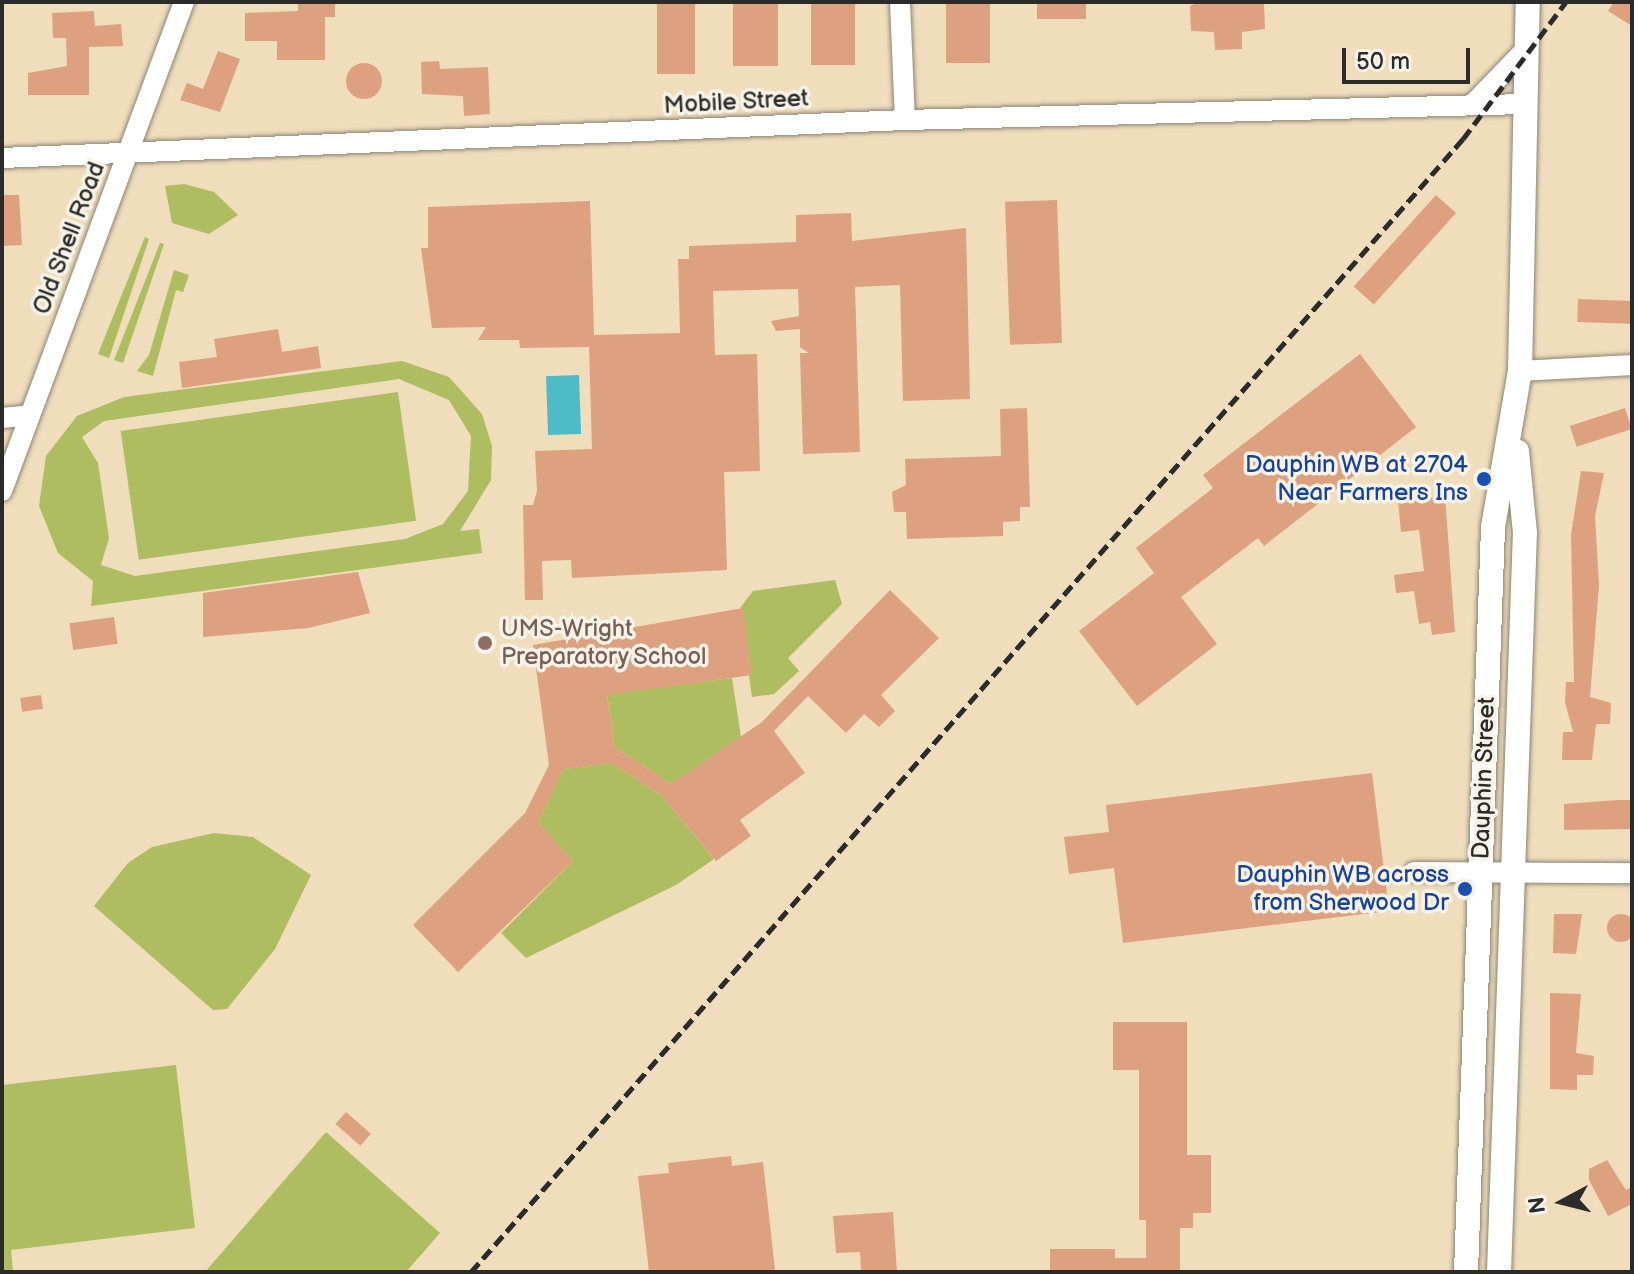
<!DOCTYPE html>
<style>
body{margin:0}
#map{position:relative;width:1634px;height:1274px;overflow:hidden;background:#efddbc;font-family:"Balsamiq Sans",sans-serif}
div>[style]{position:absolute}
.green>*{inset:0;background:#adbd5f;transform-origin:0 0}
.water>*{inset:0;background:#4ebcc7;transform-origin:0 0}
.building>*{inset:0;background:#dda17f;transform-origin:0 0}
.round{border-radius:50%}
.roads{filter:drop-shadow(0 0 2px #8d8474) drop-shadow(0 0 2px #8d8474)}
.minor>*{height:20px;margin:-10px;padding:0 10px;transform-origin:10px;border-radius:10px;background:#fff}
.major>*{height:24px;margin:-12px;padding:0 12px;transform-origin:12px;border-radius:12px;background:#fff}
.rail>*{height:5px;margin-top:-2.5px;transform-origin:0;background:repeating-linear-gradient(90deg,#2b2b2b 0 12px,transparent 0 18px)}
.dots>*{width:22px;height:22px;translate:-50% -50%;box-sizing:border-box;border:4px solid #f7f3e8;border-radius:50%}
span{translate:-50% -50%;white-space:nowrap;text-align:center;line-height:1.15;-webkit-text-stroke:7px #f7f3e8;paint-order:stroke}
.street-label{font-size:24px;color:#2b2b2b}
.transit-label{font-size:24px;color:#164399}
.right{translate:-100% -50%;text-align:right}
.education-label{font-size:24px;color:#785e54}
.left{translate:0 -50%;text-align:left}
.frame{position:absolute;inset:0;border:4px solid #2b2b2b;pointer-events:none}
.north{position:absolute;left:1522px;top:1162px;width:80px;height:80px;-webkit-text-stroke:6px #f7f3e8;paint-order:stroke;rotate:263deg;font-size:22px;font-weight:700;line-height:32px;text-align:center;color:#2b2b2b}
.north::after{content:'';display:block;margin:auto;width:28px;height:36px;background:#2b2b2b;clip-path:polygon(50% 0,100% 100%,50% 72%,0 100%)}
.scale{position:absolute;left:1342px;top:48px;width:128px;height:36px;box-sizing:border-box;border:4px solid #2b2b2b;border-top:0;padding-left:10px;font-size:24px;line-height:28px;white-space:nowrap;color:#2b2b2b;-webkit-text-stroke:6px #f7f3e8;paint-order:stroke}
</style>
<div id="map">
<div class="green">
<div style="clip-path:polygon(184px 184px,214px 192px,238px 215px,209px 234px,172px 223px,165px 186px)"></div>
<div style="clip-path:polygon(145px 237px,149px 239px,109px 358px,98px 354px)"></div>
<div style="clip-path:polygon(160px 243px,164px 244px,123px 363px,114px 360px)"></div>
<div style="clip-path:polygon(174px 270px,189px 275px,183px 292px,176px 290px,153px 376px,137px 371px,149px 355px)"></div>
<div style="clip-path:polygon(evenodd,402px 361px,449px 377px,482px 414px,492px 446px,491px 480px,460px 531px,479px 529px,482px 553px,91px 606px,93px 581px,58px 553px,39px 506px,46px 456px,77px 416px,124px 397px,402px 361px,399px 379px,449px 400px,471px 436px,468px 491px,443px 524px,405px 539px,135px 576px,101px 565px,109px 538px,98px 463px,82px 437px,104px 421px,399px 379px)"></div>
<div style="left:398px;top:392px;width:130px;height:280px;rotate:82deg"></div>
<div style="clip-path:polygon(835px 580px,842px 604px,788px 658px,799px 671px,774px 694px,752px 697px,740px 608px,753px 591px)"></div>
<div style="clip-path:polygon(732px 678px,741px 737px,671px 784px,615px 747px,607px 694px)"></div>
<div style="clip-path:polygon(612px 763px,662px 796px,714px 859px,676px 885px,526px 958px,501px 933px,573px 861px,538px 822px,564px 769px)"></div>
<div style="clip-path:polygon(214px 833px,253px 837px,311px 875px,275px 949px,227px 1009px,213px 1010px,94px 906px,128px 863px,152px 847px)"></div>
<div style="clip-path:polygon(176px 1065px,195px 1228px,11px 1250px,13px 1272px,2px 1272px,2px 1085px)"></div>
<div style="clip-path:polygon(326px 1132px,440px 1233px,406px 1272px,205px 1272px)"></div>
</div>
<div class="water">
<div style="left:579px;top:375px;width:59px;height:33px;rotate:88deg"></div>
</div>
<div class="building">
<div style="clip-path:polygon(298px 2px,335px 2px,335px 17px,325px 17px,325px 60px,277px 60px,277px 41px,245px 41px,245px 13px,298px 11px)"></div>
<div style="left:657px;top:2px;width:38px;height:72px"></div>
<div style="left:733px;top:2px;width:45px;height:64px"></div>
<div style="left:811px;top:2px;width:44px;height:63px"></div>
<div style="left:946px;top:2px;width:44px;height:61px"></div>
<div style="left:1037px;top:2px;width:49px;height:17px"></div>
<div style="clip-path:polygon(1200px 2px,1264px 2px,1265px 29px,1242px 32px,1242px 49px,1215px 50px,1214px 32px,1191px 31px,1190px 6px)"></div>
<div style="clip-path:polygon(1614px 2px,1632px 2px,1632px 26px,1608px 11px)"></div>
<div style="clip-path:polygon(94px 11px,95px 26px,121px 24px,123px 46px,89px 47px,89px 95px,28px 95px,28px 73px,67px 66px,66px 38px,53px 38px,52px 13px)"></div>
<div style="clip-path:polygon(218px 51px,240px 59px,220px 112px,180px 100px,187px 83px,203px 89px)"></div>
<div style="clip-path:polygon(439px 61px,440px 69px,488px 67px,490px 114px,464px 116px,463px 96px,422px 94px,421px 62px)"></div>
<div class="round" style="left:346px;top:63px;width:36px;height:36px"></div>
<div style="clip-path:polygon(2px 195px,19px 195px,22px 245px,2px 246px)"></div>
<div style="left:1436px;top:195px;width:27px;height:123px;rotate:42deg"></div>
<div style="left:1057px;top:200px;width:143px;height:52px;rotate:88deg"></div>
<div style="clip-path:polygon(590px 201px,594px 335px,680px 333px,678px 259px,689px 259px,689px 246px,796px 242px,796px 215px,851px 213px,852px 241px,966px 228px,970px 399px,903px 401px,900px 285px,855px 287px,860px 452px,803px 454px,800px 353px,809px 353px,800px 347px,800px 329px,776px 331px,771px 321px,799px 316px,798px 289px,713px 291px,715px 355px,757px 354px,760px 471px,724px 472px,727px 570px,572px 578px,571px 560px,542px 561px,543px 600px,525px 600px,523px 505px,533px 505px,537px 491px,535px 451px,592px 449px,589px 347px,520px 348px,519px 340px,478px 340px,486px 327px,432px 328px,421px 248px,428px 248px,428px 207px)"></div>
<div style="left:1578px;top:299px;width:54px;height:23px;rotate:2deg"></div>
<div style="clip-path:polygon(278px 329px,282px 352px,318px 346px,321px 368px,182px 388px,179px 362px,217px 357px,214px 339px)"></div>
<div style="clip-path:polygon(1360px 354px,1416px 427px,1264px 546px,1258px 538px,1181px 597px,1217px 644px,1137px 706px,1079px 631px,1154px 573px,1136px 548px,1213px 488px,1203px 475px)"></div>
<div style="clip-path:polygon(1027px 408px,1030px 507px,1020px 507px,1020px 521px,1003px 522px,1003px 536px,907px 539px,906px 512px,894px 512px,892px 492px,906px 485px,905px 459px,1001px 456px,1000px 409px)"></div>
<div style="left:1625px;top:408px;width:22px;height:58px;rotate:72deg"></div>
<div style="clip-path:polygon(1581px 471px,1604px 473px,1595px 516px,1599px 585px,1590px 697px,1611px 703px,1610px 724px,1596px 724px,1592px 760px,1562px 760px,1563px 732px,1573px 732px,1565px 702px,1566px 682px,1574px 682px,1571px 535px)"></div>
<div style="clip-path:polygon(1445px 496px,1455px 632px,1432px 635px,1430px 622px,1419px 624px,1414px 591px,1396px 593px,1394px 575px,1424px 571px,1419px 530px,1401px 532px,1398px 501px)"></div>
<div style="clip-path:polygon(358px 572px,370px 613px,308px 628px,203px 637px,203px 593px)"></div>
<div style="clip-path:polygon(890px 590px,939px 638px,881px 695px,895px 711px,879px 727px,864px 714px,846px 733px,808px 696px,774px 731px,805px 773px,740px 820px,751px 836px,716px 861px,662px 796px,612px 763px,564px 769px,538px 822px,573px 861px,458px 972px,413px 925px,525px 813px,549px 765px,533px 645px,743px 608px,752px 675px,607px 695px,615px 747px,671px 784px,762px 722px)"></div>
<div style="left:114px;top:617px;width:27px;height:45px;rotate:82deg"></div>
<div style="left:41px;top:695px;width:14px;height:21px;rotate:82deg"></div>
<div style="clip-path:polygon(1372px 773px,1389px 911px,1123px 943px,1114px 868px,1069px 874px,1064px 837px,1109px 832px,1106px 805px)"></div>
<div style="clip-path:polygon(1618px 800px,1632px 800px,1632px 829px,1564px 830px,1564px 804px)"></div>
<div style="clip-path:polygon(1554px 914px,1582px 914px,1576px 954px,1553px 953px)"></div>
<div class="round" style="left:1607px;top:914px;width:28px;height:28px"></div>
<div style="clip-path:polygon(1550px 993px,1581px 994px,1576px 1053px,1594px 1056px,1593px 1075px,1577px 1075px,1577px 1090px,1550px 1089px)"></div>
<div style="clip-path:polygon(1113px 1022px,1187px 1022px,1187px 1155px,1211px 1155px,1211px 1213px,1193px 1213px,1193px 1228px,1180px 1228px,1180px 1272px,1050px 1272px,1050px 1249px,1115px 1249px,1115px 1258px,1146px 1258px,1146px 1220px,1139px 1220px,1139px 1070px,1113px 1070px)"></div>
<div style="left:346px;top:1112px;width:33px;height:16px;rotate:41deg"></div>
<div style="clip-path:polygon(731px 1156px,732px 1166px,763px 1162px,775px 1270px,649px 1272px,638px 1176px,669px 1173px,668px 1163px)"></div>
<div style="clip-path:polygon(1607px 1160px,1626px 1190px,1632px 1187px,1632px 1204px,1608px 1216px,1589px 1180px,1589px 1169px)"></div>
<div style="clip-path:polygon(893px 1212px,897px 1272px,861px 1272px,860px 1252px,836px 1253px,833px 1216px)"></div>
</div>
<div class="roads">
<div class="minor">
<div style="left:900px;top:2px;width:118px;rotate:87.6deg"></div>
<div style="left:1473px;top:104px;width:79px;rotate:-46deg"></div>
<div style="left:2px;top:158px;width:904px;rotate:-2.41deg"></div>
<div style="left:905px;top:120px;width:621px;rotate:-1.48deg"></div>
<div style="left:1520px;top:371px;width:112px;rotate:-3.1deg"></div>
<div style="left:2px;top:418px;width:28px;rotate:-6deg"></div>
<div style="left:2px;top:491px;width:522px;rotate:-69.59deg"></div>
<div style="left:1414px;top:872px;width:218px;rotate:0.3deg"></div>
</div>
<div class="major">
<div style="left:1466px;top:1272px;width:745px;rotate:-87.92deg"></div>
<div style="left:1493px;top:527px;width:158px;rotate:-80.2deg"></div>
<div style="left:1520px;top:371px;width:369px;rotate:-88.8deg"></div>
<div style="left:1499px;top:1272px;width:739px;rotate:-87.99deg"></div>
<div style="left:1525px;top:533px;width:82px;rotate:-95.6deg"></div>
</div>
</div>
<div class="rail">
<div style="left:471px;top:1272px;width:1506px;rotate:-48.8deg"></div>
<div style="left:1463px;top:139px;width:171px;rotate:-53.1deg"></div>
</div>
<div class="dots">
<div style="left:1484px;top:479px;background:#1a4fb4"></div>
<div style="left:485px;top:643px;background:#8d6e63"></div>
<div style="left:1465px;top:889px;background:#1a4fb4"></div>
</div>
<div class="street-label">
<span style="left:736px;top:102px;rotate:-3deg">Mobile Street</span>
<span style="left:69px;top:238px;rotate:-69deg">Old Shell Road</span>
<span style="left:1484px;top:778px;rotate:-88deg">Dauphin Street</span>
</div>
<div class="transit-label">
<span class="right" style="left:1468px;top:479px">Dauphin WB at 2704<br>Near Farmers Ins</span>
<span class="right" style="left:1449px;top:889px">Dauphin WB across<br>from Sherwood Dr</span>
</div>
<div class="education-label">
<span class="left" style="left:501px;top:643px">UMS-Wright<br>Preparatory School</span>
</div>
<div class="frame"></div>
<div class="north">N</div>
<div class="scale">50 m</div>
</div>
